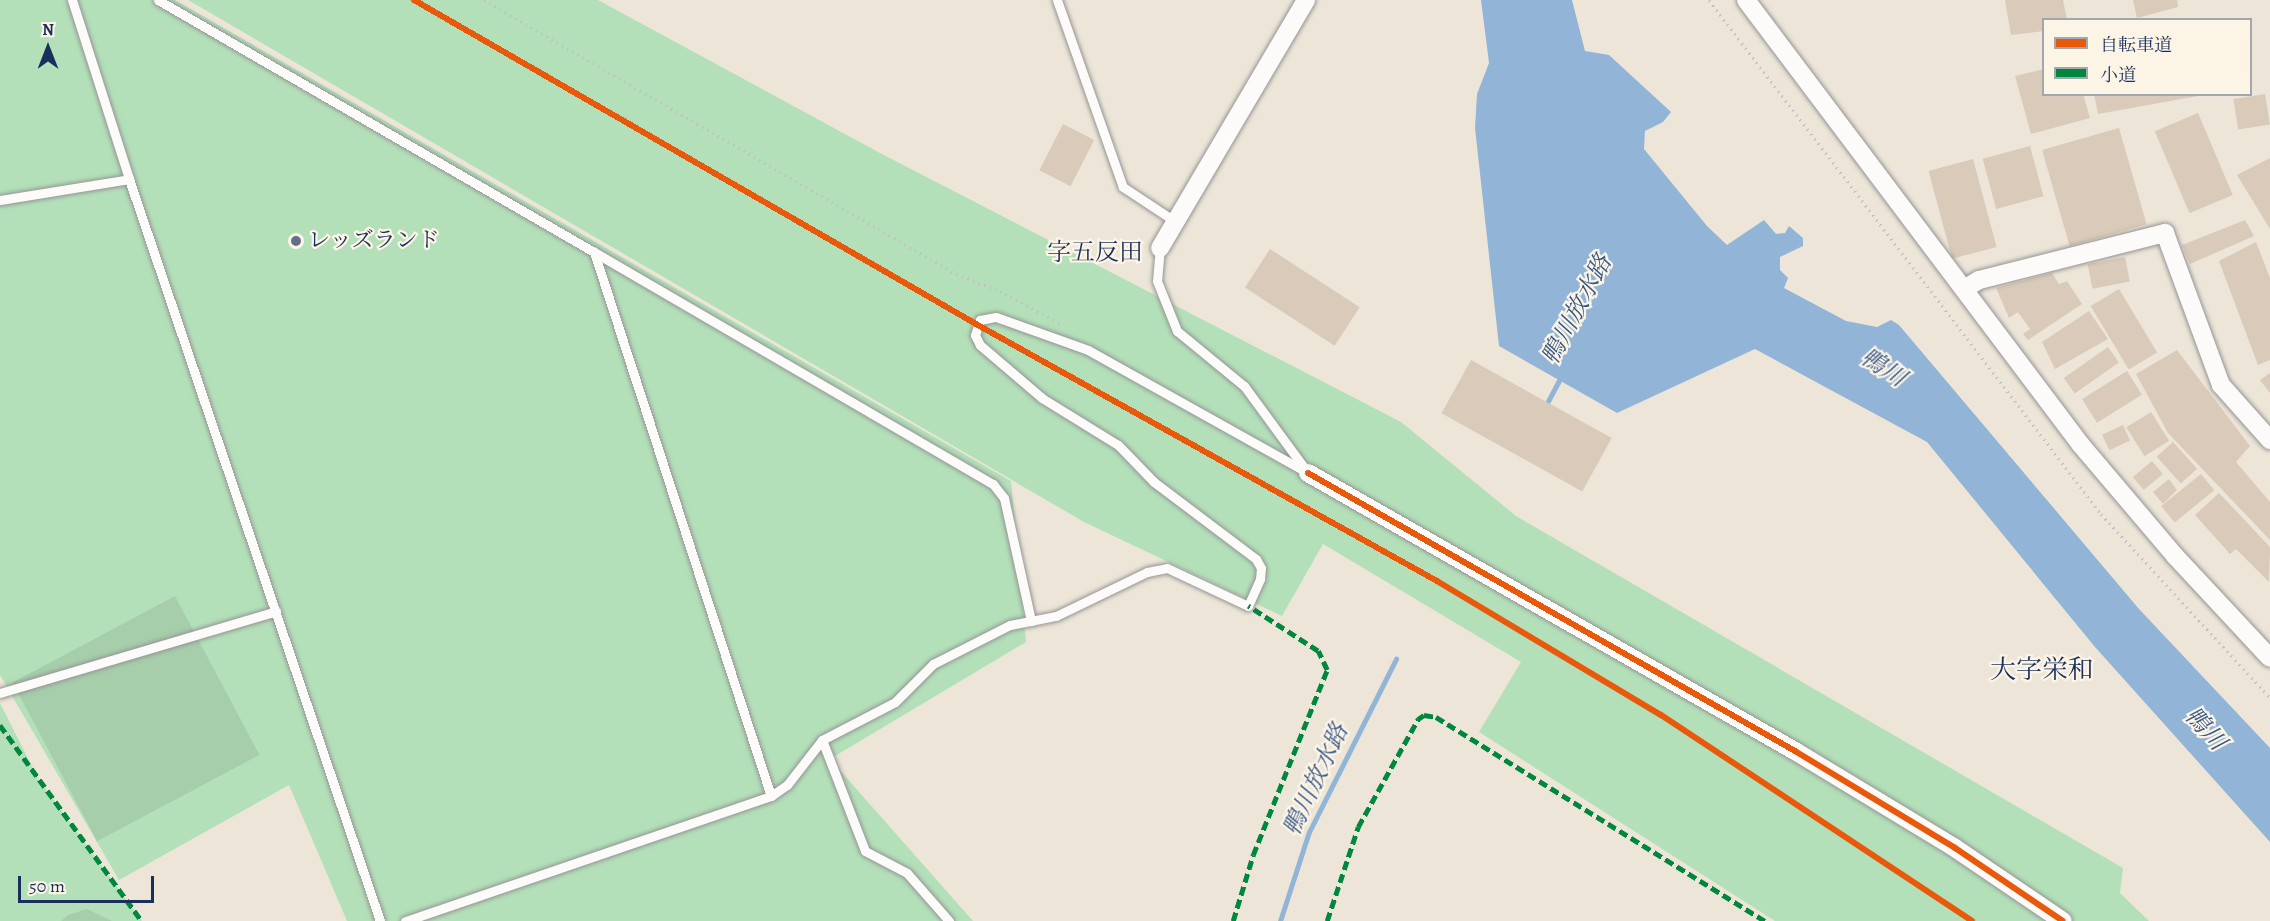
<!DOCTYPE html>
<meta charset="utf-8">
<style>
body{margin:0}
#map{position:relative;width:2270px;height:921px;overflow:hidden;background:#ede6d8;font-family:Alegreya,"Noto Serif JP",serif}
div>[style]{position:absolute}
.green>*{inset:0;background:#b3e0b9}
.forest>*{inset:0;background:#a6ceab;transform-origin:0 0}
.water>*{inset:0;background:#92b4d7}
.stream>*{height:5px;margin:-2.5px;padding:0 2.5px;transform-origin:2.5px;border-radius:2.5px;background:#92b4d7}
.building>*{inset:0;background:#d9cab9;transform-origin:0 0}
.path>*{height:3px;margin-top:-1.5px;transform-origin:0;background:repeating-linear-gradient(90deg,#c0c1c3 0 1.5px,transparent 0 6px)}
.roads{filter:drop-shadow(0 0 2px #959595) drop-shadow(0 0 2px #959595)}
.service>*{height:9px;margin:-4.5px;padding:0 4.5px;transform-origin:4.5px;border-radius:4.5px;background:#fcfbf9}
.minor>*{height:18px;margin:-9px;padding:0 9px;transform-origin:9px;border-radius:9px;background:#fcfbf9}
.quiet>*{height:4.5px;margin-top:-2.25px;transform-origin:0;background:repeating-linear-gradient(90deg,#00873e 0 9px,transparent 0 13.5px)}
.cycleway>*{height:6px;margin:-3px;padding:0 3px;transform-origin:3px;border-radius:3px;background:#e8590c}
.dots>*{width:16px;height:16px;translate:-50% -50%;box-sizing:border-box;border:3px solid #fcf5e5;border-radius:50%}
span{translate:-50% -50%;white-space:nowrap;text-align:center;line-height:1.15;-webkit-text-stroke:4.5px #fcf5e5;paint-order:stroke}
.poi-label{font-size:22px;color:#1b2f5e}
.left{translate:0 -50%;text-align:left}
.neighbourhood-label{font-size:24px;color:#1b2f5e}
.water-label{font-size:24px;color:#375688;font-style:italic}
.quarter-label{font-size:26px;color:#1b2f5e}
.legend{position:absolute;left:2042px;top:18px;width:210px;height:78px;box-sizing:border-box;background:#fcf5e5;border:2px solid #a2a6af;margin:0;padding:8px 10px;list-style:none;font-size:18px;color:#1b2f5e}
.legend li{display:flex;align-items:center;gap:12px;height:30px}
.legend b{width:30px;border:2px solid #a2a6af}
.north{position:absolute;left:18px;top:18px;width:60px;height:60px;-webkit-text-stroke:4px #fcf5e5;paint-order:stroke;rotate:0deg;font-size:16px;font-weight:700;line-height:24px;text-align:center;color:#1b2f5e}
.north::after{content:'';display:block;margin:auto;width:21px;height:27px;background:#1b2f5e;clip-path:polygon(50% 0,100% 100%,50% 72%,0 100%)}
.scale{position:absolute;left:18px;top:876px;width:136px;height:27px;box-sizing:border-box;border:3px solid #1b2f5e;border-top:0;padding-left:8px;font-size:18px;line-height:21px;white-space:nowrap;color:#1b2f5e;-webkit-text-stroke:4px #fcf5e5;paint-order:stroke}
</style>
<div id="map">
<div class="green">
<div style="clip-path:polygon(0 0,175px 0,1011px 481px,1026px 642px,830px 759px,973px 921px,347px 921px,289px 785px,119px 880px,0 675px)"></div>
<div style="clip-path:polygon(188px 0,598px 0,880px 153px,1401px 422px,1516px 516px,2123px 868px,2120px 893px,2149px 921px,1775px 921px,1479px 732px,1521px 662px,1323px 544px,1282px 616px,1084px 522px)"></div>
<div style="clip-path:polygon(0 703px,38px 778px,142px 921px,0 921px)"></div>
</div>
<div class="forest">
<div style="left:175px;top:596px;width:180px;height:184px;rotate:62deg"></div>
<div style="clip-path:polygon(87px 909px,112px 921px,61px 921px,68px 915px)"></div>
</div>
<div class="water">
<div style="clip-path:polygon(1481px 0,1572px 0,1585px 51px,1609px 55px,1671px 112px,1663px 122px,1645px 131px,1644px 149px,1707px 226px,1727px 245px,1764px 220px,1776px 234px,1785px 233px,1789px 226px,1803px 238px,1803px 246px,1780px 257px,1780px 270px,1788px 278px,1784px 288px,1846px 321px,1877px 327px,1891px 320px,1899px 325px,2139px 609px,2270px 748px,2270px 842px,2095px 647px,1927px 442px,1755px 349px,1617px 413px,1499px 346px,1475px 128px,1477px 94px,1489px 63px)"></div>
</div>
<div class="stream">
<div style="left:1547px;top:403px;width:32px;rotate:-62deg"></div>
<div style="left:1280px;top:921px;width:94px;rotate:-72deg"></div>
<div style="left:1309px;top:832px;width:194px;rotate:-63.3deg"></div>
</div>
<div class="building">
<div style="clip-path:polygon(2005px 0,2063px 0,2067px 20px,2044px 20px,2044px 31px,2011px 35px)"></div>
<div style="clip-path:polygon(2133px 0,2177px 0,2178px 7px,2137px 18px)"></div>
<div style="clip-path:polygon(2044px 69px,2044px 94px,2083px 94px,2090px 118px,2031px 134px,2015px 76px)"></div>
<div style="clip-path:polygon(2094px 94px,2198px 94px,2198px 96px,2098px 114px)"></div>
<div style="left:2265px;top:94px;width:31px;height:32px;rotate:81deg"></div>
<div style="left:2198px;top:113px;width:89px;height:47px;rotate:67deg"></div>
<div style="left:1063px;top:124px;width:35px;height:52px;rotate:27deg"></div>
<div style="left:2119px;top:128px;width:100px;height:80px;rotate:74deg"></div>
<div style="left:2030px;top:146px;width:52px;height:49px;rotate:75deg"></div>
<div style="clip-path:polygon(2270px 158px,2270px 229px,2237px 175px)"></div>
<div style="left:1973px;top:159px;width:91px;height:46px;rotate:75deg"></div>
<div style="clip-path:polygon(2245px 220px,2254px 236px,2190px 264px,2182px 245px)"></div>
<div style="clip-path:polygon(2256px 242px,2270px 278px,2270px 360px,2258px 365px,2219px 261px)"></div>
<div style="left:1270px;top:249px;width:107px;height:46px;rotate:33deg"></div>
<div style="left:2125px;top:257px;width:25px;height:38px;rotate:79deg"></div>
<div style="clip-path:polygon(2052px 273px,2059px 284px,2067px 281px,2082px 304px,2028px 340px,2023px 334px,2030px 329px,2018px 312px,2009px 318px,1996px 288px)"></div>
<div style="left:2119px;top:289px;width:74px;height:33px;rotate:59deg"></div>
<div style="clip-path:polygon(2089px 311px,2108px 339px,2055px 369px,2042px 342px)"></div>
<div style="left:2108px;top:347px;width:19px;height:54px;rotate:55deg"></div>
<div style="clip-path:polygon(2177px 350px,2250px 446px,2236px 462px,2270px 502px,2270px 540px,2168px 433px,2136px 374px)"></div>
<div style="left:1471px;top:360px;width:161px;height:61px;rotate:29deg"></div>
<div style="left:2127px;top:371px;width:28px;height:53px;rotate:58deg"></div>
<div style="clip-path:polygon(2270px 373px,2270px 393px,2260px 380px)"></div>
<div style="left:2151px;top:412px;width:34px;height:29px;rotate:58deg"></div>
<div style="left:2123px;top:425px;width:17px;height:23px;rotate:65deg"></div>
<div style="left:2173px;top:442px;width:36px;height:22px;rotate:48deg"></div>
<div style="left:2152px;top:461px;width:17px;height:25px;rotate:50deg"></div>
<div style="left:2201px;top:474px;width:21px;height:51px;rotate:51deg"></div>
<div style="clip-path:polygon(2169px 479px,2177px 490px,2163px 504px,2153px 492px)"></div>
<div style="clip-path:polygon(2219px 493px,2270px 547px,2269px 582px,2236px 549px,2230px 554px,2195px 515px)"></div>
</div>
<div class="path">
<div style="left:414px;top:0;width:638px;rotate:29.98deg"></div>
<div style="left:484px;top:0;width:546px;rotate:30.14deg"></div>
<div style="left:956px;top:274px;width:47px;rotate:21.1deg"></div>
<div style="left:1000px;top:291px;width:72px;rotate:28.4deg"></div>
<div style="left:1709px;top:0;width:646px;rotate:52.67deg"></div>
<div style="left:2101px;top:514px;width:250px;rotate:47.4deg"></div>
<div style="left:991px;top:333px;width:510px;rotate:29.08deg"></div>
<div style="left:1437px;top:581px;width:174px;rotate:30.7deg"></div>
<div style="left:1587px;top:670px;width:241px;rotate:32.3deg"></div>
<div style="left:1791px;top:799px;width:218px;rotate:34deg"></div>
</div>
<div class="roads">
<div class="service">
<div style="left:72px;top:0;width:188px;rotate:72.3deg"></div>
<div style="left:129px;top:179px;width:783px;rotate:71.31deg"></div>
<div style="left:158px;top:0;width:504px;rotate:30.03deg"></div>
<div style="left:594px;top:252px;width:572px;rotate:71.98deg"></div>
<div style="left:771px;top:796px;width:387px;rotate:161.1deg"></div>
<div style="left:1057px;top:0;width:198px;rotate:70.6deg"></div>
<div style="left:1123px;top:187px;width:64px;rotate:33.4deg"></div>
<div style="left:0;top:200px;width:131px;rotate:-9.2deg"></div>
<div style="left:594px;top:252px;width:462px;rotate:30.2deg"></div>
<div style="left:993px;top:484px;width:18px;rotate:52deg"></div>
<div style="left:1004px;top:498px;width:126px;rotate:77.6deg"></div>
<div style="left:0;top:693px;width:288px;rotate:-16.5deg"></div>
<div style="left:822px;top:740px;width:119px;rotate:68.8deg"></div>
<div style="left:865px;top:851px;width:47px;rotate:27.6deg"></div>
<div style="left:907px;top:873px;width:64px;rotate:48.8deg"></div>
<div style="left:771px;top:796px;width:19px;rotate:-35deg"></div>
<div style="left:787px;top:785px;width:57px;rotate:-52.1deg"></div>
<div style="left:822px;top:740px;width:82px;rotate:-27.5deg"></div>
<div style="left:895px;top:702px;width:54px;rotate:-45deg"></div>
<div style="left:933px;top:664px;width:86px;rotate:-26.9deg"></div>
<div style="left:1010px;top:625px;width:47px;rotate:-11.1deg"></div>
<div style="left:1056px;top:616px;width:101px;rotate:-25.8deg"></div>
<div style="left:1147px;top:572px;width:20px;rotate:-11deg"></div>
<div style="left:1167px;top:568px;width:89px;rotate:25.1deg"></div>
<div style="left:1248px;top:606px;width:30px;rotate:-66deg"></div>
<div style="left:1260px;top:579px;width:11px;rotate:-85deg"></div>
<div style="left:1261px;top:568px;width:10px;rotate:-119deg"></div>
<div style="left:1256px;top:559px;width:128px;rotate:-143deg"></div>
<div style="left:1154px;top:482px;width:52px;rotate:-134.2deg"></div>
<div style="left:1118px;top:445px;width:89px;rotate:-148.3deg"></div>
<div style="left:1042px;top:398px;width:82px;rotate:-139.5deg"></div>
<div style="left:980px;top:345px;width:11px;rotate:-117deg"></div>
<div style="left:975px;top:335px;width:16px;rotate:-72deg"></div>
<div style="left:980px;top:320px;width:16px;rotate:-11deg"></div>
<div style="left:996px;top:317px;width:98px;rotate:19.7deg"></div>
<div style="left:1088px;top:350px;width:252px;rotate:29.2deg"></div>
<div style="left:1308px;top:473px;width:108px;rotate:-126.3deg"></div>
<div style="left:1244px;top:386px;width:87px;rotate:-140.6deg"></div>
<div style="left:1177px;top:331px;width:54px;rotate:-111.8deg"></div>
<div style="left:1157px;top:281px;width:33px;rotate:-85deg"></div>
</div>
<div class="minor">
<div style="left:1746px;top:0;width:557px;rotate:53.03deg"></div>
<div style="left:2081px;top:445px;width:145px;rotate:49.7deg"></div>
<div style="left:2175px;top:556px;width:139px;rotate:47deg"></div>
<div style="left:1160px;top:248px;width:288px;rotate:-59.5deg"></div>
<div style="left:1964px;top:289px;width:17px;rotate:-31deg"></div>
<div style="left:1979px;top:280px;width:192px;rotate:-14.2deg"></div>
<div style="left:2165px;top:233px;width:162px;rotate:69.8deg"></div>
<div style="left:2221px;top:385px;width:74px;rotate:48.3deg"></div>
<div style="left:1308px;top:473px;width:561px;rotate:29.72deg"></div>
<div style="left:1795px;top:751px;width:187px;rotate:31.2deg"></div>
<div style="left:1955px;top:848px;width:130px;rotate:34.1deg"></div>
</div>
</div>
<div class="quiet">
<div style="left:0;top:725px;width:242px;rotate:54.1deg"></div>
<div style="left:1233px;top:921px;width:69px;rotate:-73.1deg"></div>
<div style="left:1253px;top:855px;width:199px;rotate:-68.2deg"></div>
<div style="left:1327px;top:670px;width:21px;rotate:-115deg"></div>
<div style="left:1318px;top:651px;width:83px;rotate:-147.3deg"></div>
<div style="left:1327px;top:921px;width:99px;rotate:-71.7deg"></div>
<div style="left:1358px;top:827px;width:124px;rotate:-60.9deg"></div>
<div style="left:1418px;top:719px;width:7px;rotate:-34deg"></div>
<div style="left:1424px;top:715px;width:12px;rotate:9deg"></div>
<div style="left:1436px;top:717px;width:387px;rotate:31.8deg"></div>
</div>
<div class="cycleway">
<div style="left:414px;top:0;width:649px;rotate:29.96deg"></div>
<div style="left:976px;top:324px;width:528px;rotate:29.14deg"></div>
<div style="left:1437px;top:581px;width:261px;rotate:30.9deg"></div>
<div style="left:1661px;top:715px;width:373px;rotate:33.5deg"></div>
<div style="left:1308px;top:473px;width:561px;rotate:29.72deg"></div>
<div style="left:1795px;top:751px;width:187px;rotate:31.2deg"></div>
<div style="left:1955px;top:848px;width:130px;rotate:34.1deg"></div>
</div>
<div class="dots">
<div style="left:296px;top:241px;background:#646f89"></div>
</div>
<div class="poi-label">
<span class="left" style="left:308px;top:241px">レッズランド</span>
</div>
<div class="neighbourhood-label">
<span style="left:1095px;top:253px">字五反田</span>
</div>
<div class="water-label">
<span style="left:1577px;top:310px;rotate:-62deg">鴨川放水路</span>
<span style="left:1883px;top:368px;rotate:33deg">鴨川</span>
<span style="left:2205px;top:729px;rotate:48deg">鴨川</span>
<span style="left:1316px;top:780px;rotate:-65deg">鴨川放水路</span>
</div>
<div class="quarter-label">
<span style="left:2042px;top:670px">大字栄和</span>
</div>
<ul class="legend">
<li><b style="height:8px;background:#e8590c"></b>自転車道</li>
<li><b style="height:8px;background:#00873e"></b>小道</li>
</ul>
<div class="north">N</div>
<div class="scale">50 m</div>
</div>
